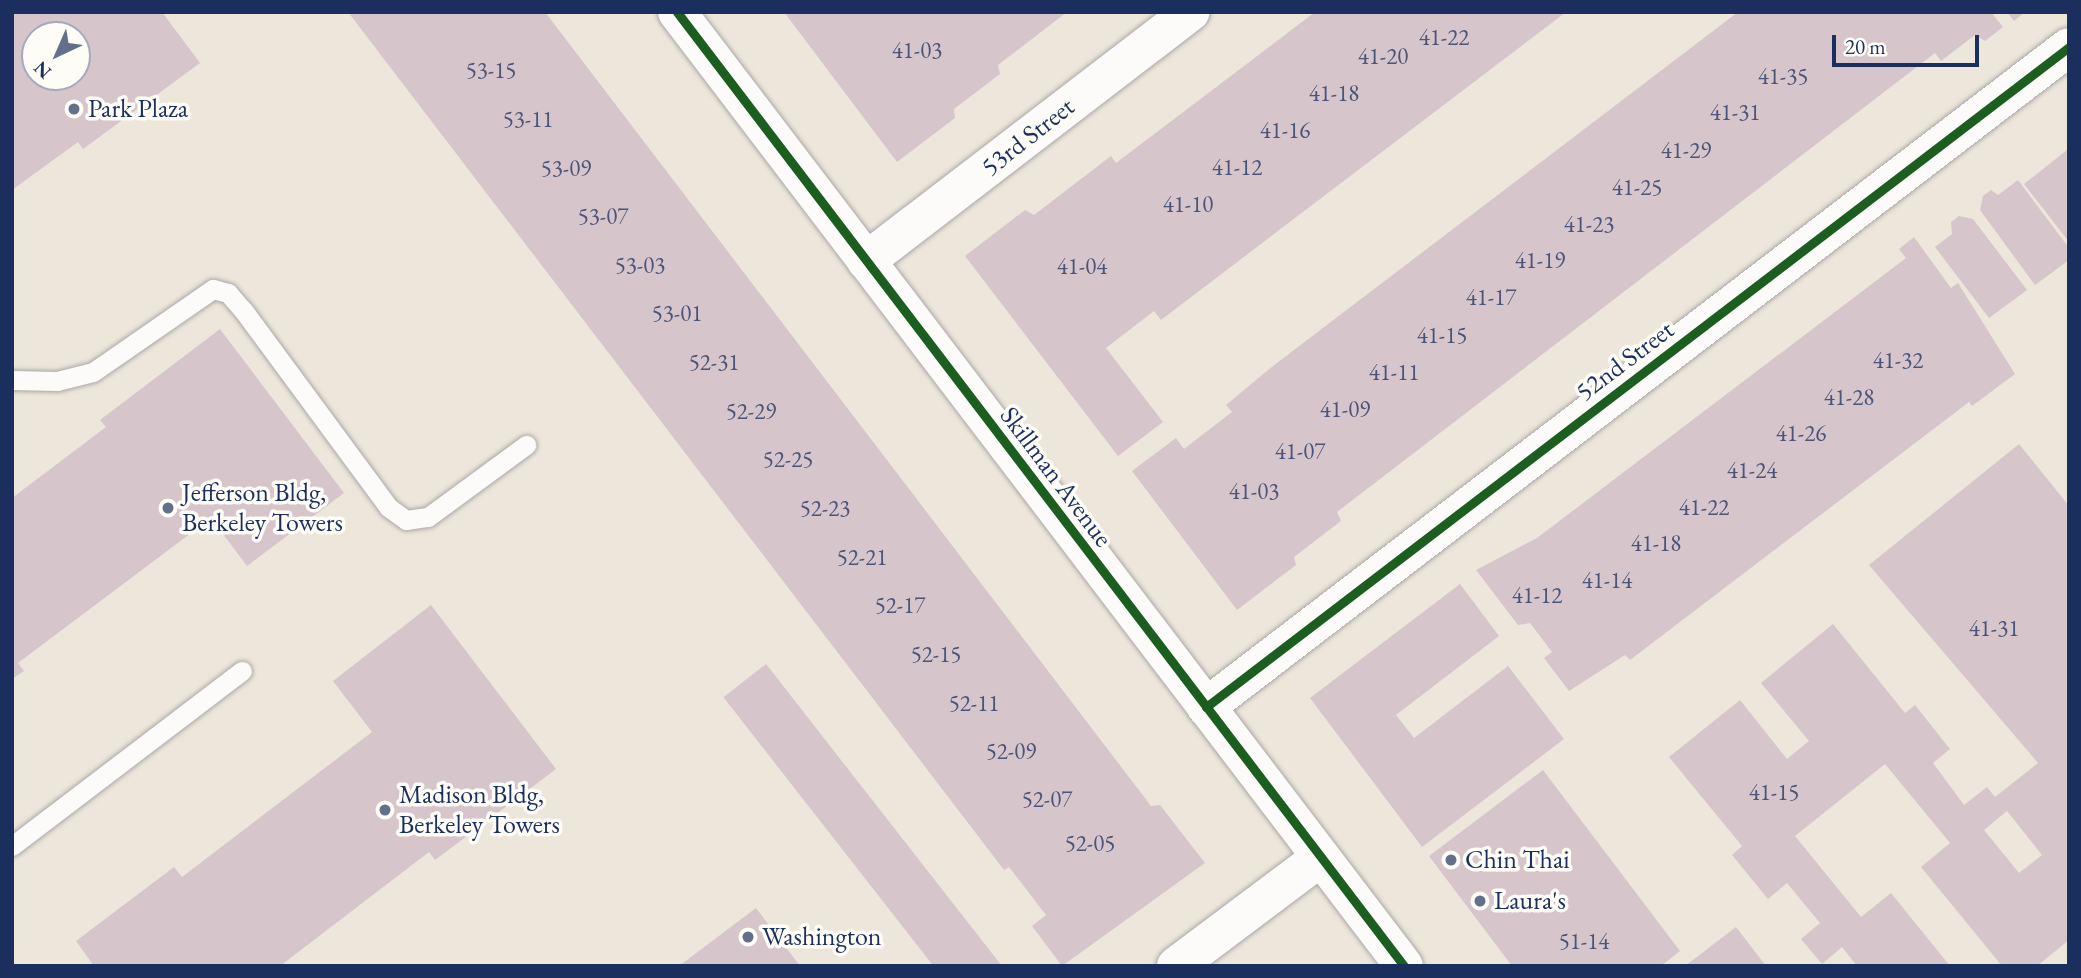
<!DOCTYPE html>
<style>
body{margin:0}
#map{position:relative;width:2081px;height:978px;overflow:hidden;background:#ede6da;font-family:"EB Garamond",serif}
div>[style]{position:absolute}
.building>*{inset:0;background:#d6c6cb;transform-origin:0 0}
.roads{filter:drop-shadow(0 0 2px #a9a8a7) drop-shadow(0 0 2px #a9a8a7)}
.lane>*{height:19px;margin:-9.5px;padding:0 9.5px;transform-origin:9.5px;border-radius:9.5px;background:#fcfbf9}
.street>*{height:38px;margin:-19px;padding:0 19px;transform-origin:19px;border-radius:19px;background:#fcfbf9}
.cycleway>*{height:9px;margin:-4.5px;padding:0 4.5px;transform-origin:4.5px;border-radius:4.5px;background:#1b5e20}
.dots>*{width:19px;height:19px;translate:-50% -50%;box-sizing:border-box;border:4px solid #fdfcf7;border-radius:50%}
span{translate:-50% -50%;white-space:nowrap;text-align:center;line-height:1.15;-webkit-text-stroke:7px #fdfcf7;paint-order:stroke}
.number-label{font-size:23px;color:#4a5579}
.number-label span{-webkit-text-stroke-width:0}
.poi-label{font-size:26px;color:#1b2f5e}
.left{translate:0 -50%;text-align:left}
.street-label{font-size:26px;color:#1b2f5e}
.frame{position:absolute;inset:0;border:14px solid #1b2f5e;pointer-events:none}
.north{position:absolute;left:21px;top:21px;width:70px;height:70px;box-sizing:border-box;background:#fdfcf7;border:2px solid #a3aaba;border-radius:50%;rotate:224deg;font-size:19px;font-weight:700;line-height:28px;text-align:center;color:#1b2f5e}
.north::after{content:'';display:block;margin:auto;width:24px;height:32px;background:#646f89;clip-path:polygon(50% 0,100% 100%,50% 72%,0 100%)}
.scale{position:absolute;left:1832px;top:35px;width:147px;height:32px;box-sizing:border-box;border:4px solid #1b2f5e;border-top:0;padding-left:9px;font-size:21px;line-height:24px;white-space:nowrap;color:#1b2f5e;-webkit-text-stroke:5px #fdfcf7;paint-order:stroke}
</style>
<div id="map">
<div class="building">
<div style="clip-path:polygon(evenodd,12px 12px,162px 12px,200px 63px,83px 149px,78px 142px,12px 190px,12px 12px,35px 35px,77px 35px,77px 77px,35px 77px,35px 35px)"></div>
<div style="clip-path:polygon(348px 12px,545px 12px,1151px 806px,1160px 805px,1205px 863px,1062px 966px,1032px 926px,1046px 915px,1009px 867px,1004px 870px)"></div>
<div style="clip-path:polygon(784px 12px,1067px 12px,998px 65px,1000px 74px,954px 109px,955px 118px,897px 162px)"></div>
<div style="clip-path:polygon(1315px 12px,1566px 12px,1161px 320px,1154px 311px,1106px 348px,1163px 422px,1118px 456px,965px 256px,1025px 210px,1034px 215px,1111px 156px,1116px 163px)"></div>
<div style="clip-path:polygon(1738px 12px,1991px 12px,2003px 27px,1985px 41px,1975px 35px,1941px 61px,1935px 53px,1337px 512px,1341px 521px,1294px 557px,1296px 565px,1237px 610px,1132px 471px,1176px 438px,1184px 449px,1232px 412px,1226px 405px,1273px 366px)"></div>
<div style="clip-path:polygon(2007px 12px,2025px 12px,2014px 21px)"></div>
<div style="clip-path:polygon(2067px 150px,2069px 153px,2069px 242px,2024px 184px)"></div>
<div style="clip-path:polygon(2018px 180px,2069px 248px,2069px 260px,2035px 285px,1980px 210px,1983px 196px,1991px 190px,1998px 195px)"></div>
<div style="clip-path:polygon(1959px 216px,1973px 219px,2027px 290px,1989px 318px,1935px 247px,1952px 234px,1951px 222px)"></div>
<div style="clip-path:polygon(1914px 237px,1951px 288px,1958px 283px,2015px 374px,1972px 406px,1969px 402px,1630px 660px,1625px 655px,1569px 691px,1544px 658px,1552px 652px,1530px 623px,1518px 625px,1476px 570px,1537px 538px,1906px 258px,1899px 249px)"></div>
<div style="clip-path:polygon(220px 329px,344px 493px,247px 566px,211px 518px,18px 663px,24px 671px,12px 679px,12px 498px,106px 427px,100px 420px)"></div>
<div style="clip-path:polygon(evenodd,2019px 444px,2069px 506px,2069px 940px,2037px 966px,2002px 966px,1921px 867px,1950px 843px,1885px 764px,1795px 836px,1861px 917px,1891px 893px,1950px 966px,1857px 966px,1842px 947px,1822px 964px,1801px 939px,1820px 923px,1787px 883px,1768px 899px,1732px 855px,1742px 846px,1669px 757px,1740px 700px,1787px 759px,1809px 741px,1761px 683px,1833px 624px,1905px 713px,1915px 705px,1950px 749px,1933px 763px,1964px 805px,1987px 787px,1995px 797px,2038px 763px,1869px 565px,2019px 444px,2007px 811px,2042px 855px,2019px 873px,1984px 830px,2007px 811px)"></div>
<div style="clip-path:polygon(1460px 584px,1499px 636px,1396px 715px,1414px 738px,1508px 666px,1564px 739px,1422px 847px,1310px 698px)"></div>
<div style="clip-path:polygon(431px 605px,556px 769px,435px 860px,429px 852px,280px 966px,94px 966px,76px 941px,174px 867px,182px 877px,372px 732px,333px 681px)"></div>
<div style="left:766px;top:664px;width:381px;height:54px;rotate:52deg"></div>
<div style="clip-path:polygon(1543px 770px,1680px 951px,1661px 966px,1512px 966px,1429px 856px)"></div>
<div style="clip-path:polygon(756px 908px,800px 966px,679px 966px)"></div>
<div style="clip-path:polygon(1736px 927px,1766px 966px,1685px 966px)"></div>
</div>
<div class="roads">
<div class="lane">
<div style="left:12px;top:380px;width:45px;rotate:1.3deg"></div>
<div style="left:57px;top:381px;width:37px;rotate:-14deg"></div>
<div style="left:93px;top:372px;width:146px;rotate:-34.7deg"></div>
<div style="left:213px;top:289px;width:16px;rotate:15deg"></div>
<div style="left:228px;top:293px;width:23px;rotate:49deg"></div>
<div style="left:243px;top:310px;width:245px;rotate:53.6deg"></div>
<div style="left:388px;top:507px;width:22px;rotate:36deg"></div>
<div style="left:406px;top:520px;width:22px;rotate:-8deg"></div>
<div style="left:428px;top:517px;width:122px;rotate:-36.3deg"></div>
<div style="left:12px;top:846px;width:289px;rotate:-37.3deg"></div>
</div>
<div class="street">
<div style="left:677px;top:12px;width:1199px;rotate:52.69deg"></div>
<div style="left:866px;top:261px;width:409px;rotate:-37.5deg"></div>
<div style="left:1206px;top:707px;width:1086px;rotate:-37.41deg"></div>
<div style="left:1176px;top:966px;width:181px;rotate:-36.9deg"></div>
</div>
</div>
<div class="cycleway">
<div style="left:677px;top:12px;width:1199px;rotate:52.69deg"></div>
<div style="left:1206px;top:707px;width:1086px;rotate:-37.41deg"></div>
</div>
<div class="dots">
<div style="left:74px;top:109px;background:#646f89"></div>
<div style="left:168px;top:508px;background:#646f89"></div>
<div style="left:385px;top:810px;background:#646f89"></div>
<div style="left:1451px;top:860px;background:#646f89"></div>
<div style="left:1480px;top:901px;background:#646f89"></div>
<div style="left:748px;top:937px;background:#646f89"></div>
</div>
<div class="number-label">
<span style="left:1444px;top:37px">41-22</span>
<span style="left:917px;top:50px">41-03</span>
<span style="left:1383px;top:56px">41-20</span>
<span style="left:491px;top:70px">53-15</span>
<span style="left:1783px;top:76px">41-35</span>
<span style="left:1334px;top:93px">41-18</span>
<span style="left:1735px;top:112px">41-31</span>
<span style="left:528px;top:119px">53-11</span>
<span style="left:1285px;top:130px">41-16</span>
<span style="left:1686px;top:150px">41-29</span>
<span style="left:1237px;top:167px">41-12</span>
<span style="left:566px;top:168px">53-09</span>
<span style="left:1637px;top:187px">41-25</span>
<span style="left:1188px;top:204px">41-10</span>
<span style="left:603px;top:216px">53-07</span>
<span style="left:1589px;top:224px">41-23</span>
<span style="left:1540px;top:260px">41-19</span>
<span style="left:640px;top:265px">53-03</span>
<span style="left:1082px;top:266px">41-04</span>
<span style="left:1491px;top:297px">41-17</span>
<span style="left:677px;top:313px">53-01</span>
<span style="left:1442px;top:335px">41-15</span>
<span style="left:1898px;top:360px">41-32</span>
<span style="left:714px;top:362px">52-31</span>
<span style="left:1394px;top:372px">41-11</span>
<span style="left:1849px;top:397px">41-28</span>
<span style="left:1345px;top:409px">41-09</span>
<span style="left:751px;top:411px">52-29</span>
<span style="left:1801px;top:433px">41-26</span>
<span style="left:1300px;top:451px">41-07</span>
<span style="left:788px;top:459px">52-25</span>
<span style="left:1752px;top:470px">41-24</span>
<span style="left:1254px;top:491px">41-03</span>
<span style="left:1704px;top:507px">41-22</span>
<span style="left:825px;top:508px">52-23</span>
<span style="left:1656px;top:543px">41-18</span>
<span style="left:862px;top:557px">52-21</span>
<span style="left:1607px;top:580px">41-14</span>
<span style="left:1537px;top:595px">41-12</span>
<span style="left:900px;top:605px">52-17</span>
<span style="left:1994px;top:628px">41-31</span>
<span style="left:936px;top:654px">52-15</span>
<span style="left:974px;top:703px">52-11</span>
<span style="left:1011px;top:751px">52-09</span>
<span style="left:1774px;top:792px">41-15</span>
<span style="left:1047px;top:799px">52-07</span>
<span style="left:1090px;top:843px">52-05</span>
<span style="left:1584px;top:941px">51-14</span>
</div>
<div class="poi-label">
<span class="left" style="left:88px;top:109px">Park Plaza</span>
<span class="left" style="left:182px;top:508px">Jefferson Bldg,<br>Berkeley Towers</span>
<span class="left" style="left:399px;top:810px">Madison Bldg,<br>Berkeley Towers</span>
<span class="left" style="left:1465px;top:860px">Chin Thai</span>
<span class="left" style="left:1494px;top:901px">Laura's</span>
<span class="left" style="left:762px;top:937px">Washington</span>
</div>
<div class="street-label">
<span style="left:1028px;top:137px;rotate:-38deg">53rd Street</span>
<span style="left:1625px;top:361px;rotate:-37deg">52nd Street</span>
<span style="left:1056px;top:477px;rotate:53deg">Skillman Avenue</span>
</div>
<div class="frame"></div>
<div class="north">N</div>
<div class="scale">20 m</div>
</div>
